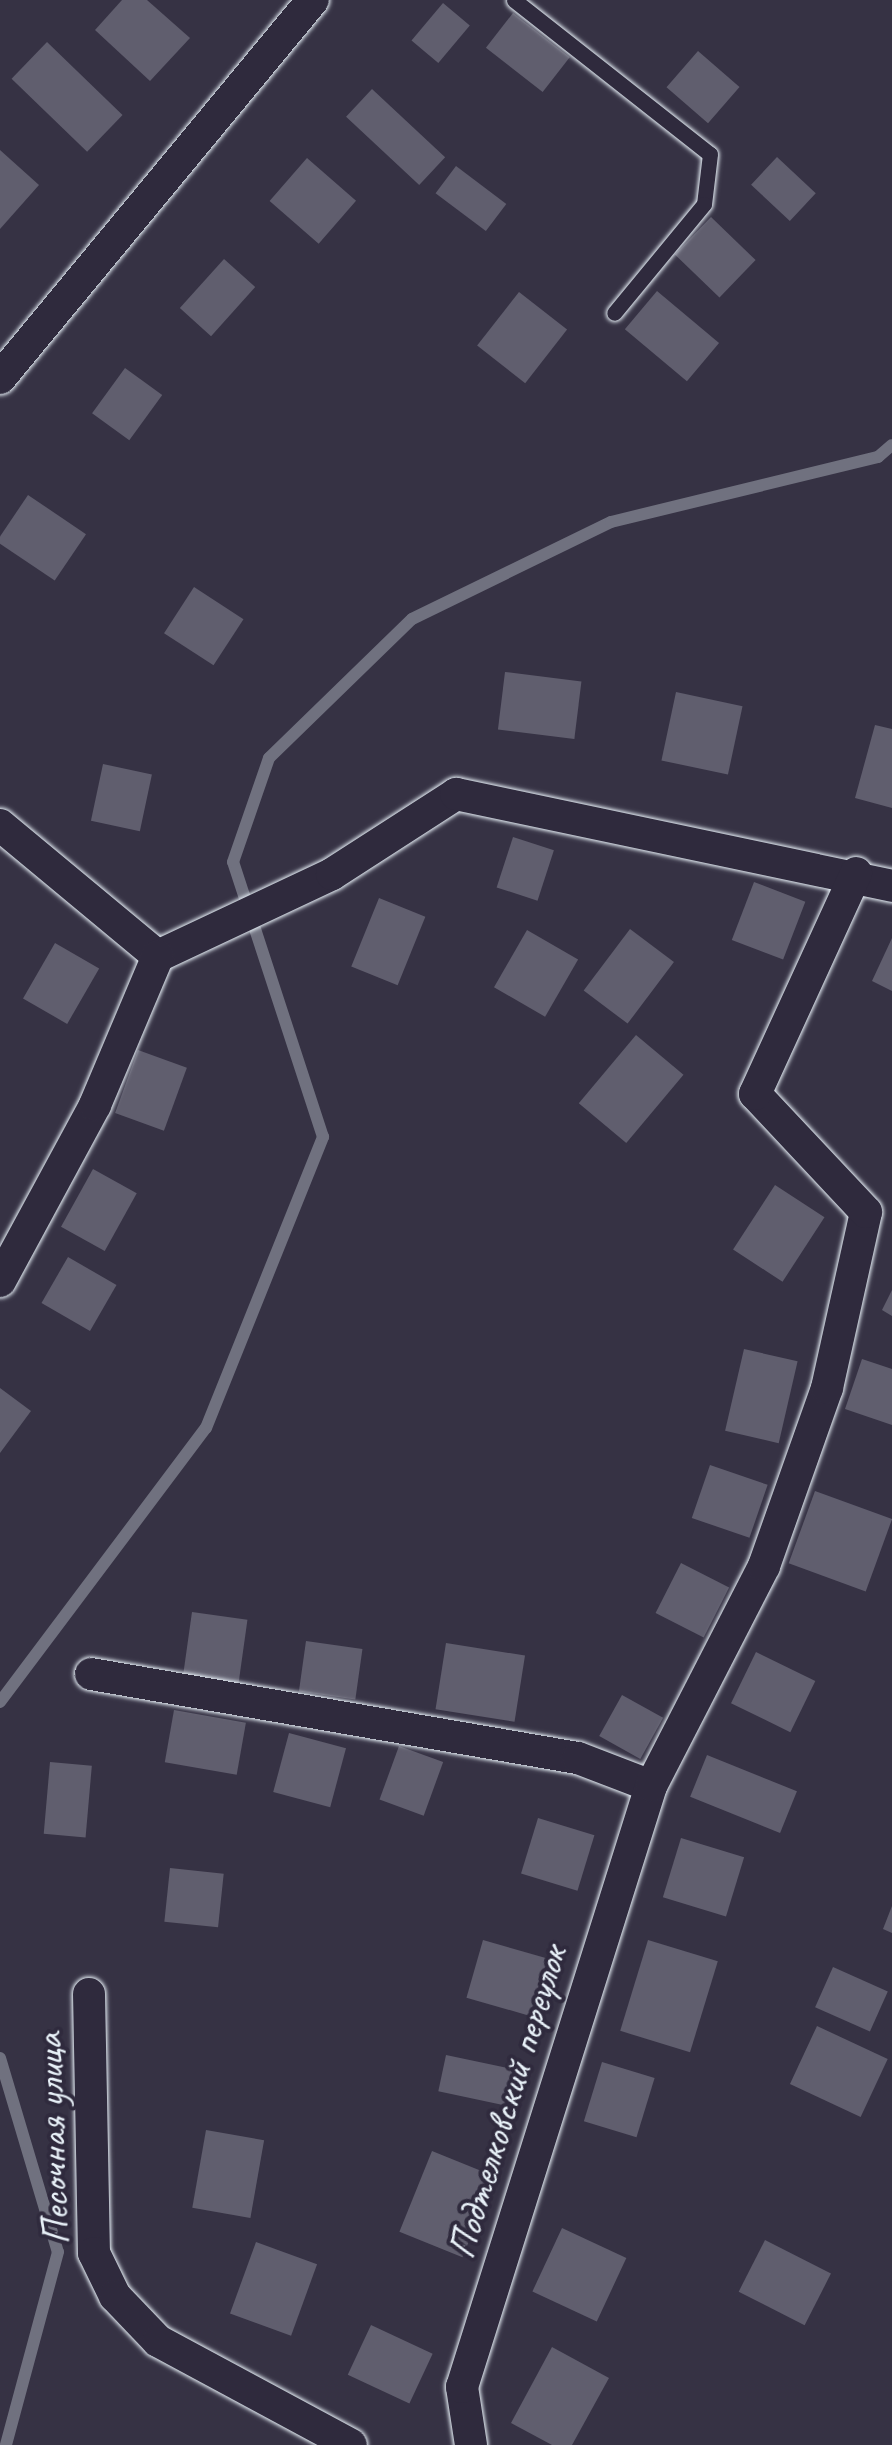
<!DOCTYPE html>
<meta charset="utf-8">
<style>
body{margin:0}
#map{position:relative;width:892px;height:2445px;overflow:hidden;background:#363244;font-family:Caveat,sans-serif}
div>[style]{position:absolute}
.stream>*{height:12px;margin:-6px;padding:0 6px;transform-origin:6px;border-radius:6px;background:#70717f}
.building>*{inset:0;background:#605e6e;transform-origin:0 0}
.roads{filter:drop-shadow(0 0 2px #e8f1f8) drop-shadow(0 0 2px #e8f1f8)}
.lane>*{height:15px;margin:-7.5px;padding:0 7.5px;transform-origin:7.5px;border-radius:7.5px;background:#2f2a3d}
.street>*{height:32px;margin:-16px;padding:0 16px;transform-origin:16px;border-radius:16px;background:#2f2a3d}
span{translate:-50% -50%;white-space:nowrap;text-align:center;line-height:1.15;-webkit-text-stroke:8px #2f2a3d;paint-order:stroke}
.street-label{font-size:40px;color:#e8f1f8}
</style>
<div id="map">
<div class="stream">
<div style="left:0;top:1702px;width:343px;rotate:-53.1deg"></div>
<div style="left:206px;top:1428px;width:314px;rotate:-68.1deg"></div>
<div style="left:323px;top:1137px;width:289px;rotate:-108.1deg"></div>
<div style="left:233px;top:862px;width:110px;rotate:-70.9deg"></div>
<div style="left:269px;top:758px;width:199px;rotate:-44.2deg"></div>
<div style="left:412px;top:619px;width:221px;rotate:-26deg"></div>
<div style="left:611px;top:522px;width:275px;rotate:-13.7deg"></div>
<div style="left:878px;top:457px;width:18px;rotate:-41deg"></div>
<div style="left:0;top:2058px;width:202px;rotate:73.4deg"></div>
<div style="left:58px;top:2252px;width:200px;rotate:105.1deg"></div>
</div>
<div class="building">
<div style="clip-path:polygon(122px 0,147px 0,190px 38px,150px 81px,95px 30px)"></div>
<div style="left:443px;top:3px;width:35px;height:49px;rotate:40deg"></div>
<div style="left:513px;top:13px;width:72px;height:44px;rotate:38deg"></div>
<div style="left:47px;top:42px;width:105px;height:51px;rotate:44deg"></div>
<div style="left:698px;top:51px;width:55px;height:48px;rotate:41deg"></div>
<div style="left:372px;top:89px;width:100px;height:38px;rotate:43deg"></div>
<div style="clip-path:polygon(0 150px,39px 185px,0 229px)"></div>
<div style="left:777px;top:157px;width:53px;height:38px;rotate:43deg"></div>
<div style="left:307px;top:158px;width:65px;height:57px;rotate:41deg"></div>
<div style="left:456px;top:166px;width:63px;height:34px;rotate:37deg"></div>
<div style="left:711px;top:217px;width:62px;height:52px;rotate:44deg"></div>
<div style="left:224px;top:259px;width:42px;height:66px;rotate:42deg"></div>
<div style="left:657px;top:291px;width:81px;height:50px;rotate:40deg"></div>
<div style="left:519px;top:292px;width:61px;height:68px;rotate:38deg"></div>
<div style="left:125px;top:368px;width:46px;height:56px;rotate:36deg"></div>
<div style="left:28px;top:495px;width:70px;height:56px;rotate:34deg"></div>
<div style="left:194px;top:587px;width:59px;height:55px;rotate:33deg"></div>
<div style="left:505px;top:672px;width:77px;height:58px;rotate:7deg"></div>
<div style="left:676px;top:692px;width:68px;height:70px;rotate:12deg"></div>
<div style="clip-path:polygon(875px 725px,892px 729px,892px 808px,855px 798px)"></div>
<div style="left:103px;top:764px;width:50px;height:58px;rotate:12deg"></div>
<div style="left:513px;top:837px;width:43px;height:53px;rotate:18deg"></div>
<div style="left:754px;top:882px;width:55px;height:62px;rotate:21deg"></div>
<div style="left:379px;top:898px;width:50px;height:74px;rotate:22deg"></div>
<div style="left:630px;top:929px;width:55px;height:77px;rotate:37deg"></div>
<div style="left:527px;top:930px;width:59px;height:66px;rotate:30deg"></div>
<div style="clip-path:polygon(892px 938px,892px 991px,872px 981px)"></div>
<div style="left:55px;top:943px;width:51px;height:64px;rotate:30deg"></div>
<div style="left:636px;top:1035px;width:62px;height:89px;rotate:40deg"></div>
<div style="left:138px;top:1050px;width:52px;height:67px;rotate:20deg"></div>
<div style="left:93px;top:1169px;width:50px;height:66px;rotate:29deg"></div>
<div style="left:775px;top:1185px;width:59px;height:77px;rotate:33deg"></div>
<div style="left:68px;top:1257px;width:56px;height:53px;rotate:30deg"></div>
<div style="clip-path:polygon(892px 1290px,892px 1316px,882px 1310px)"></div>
<div style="left:744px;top:1349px;width:55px;height:84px;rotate:13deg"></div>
<div style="clip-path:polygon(862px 1359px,892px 1369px,892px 1425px,845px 1409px)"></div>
<div style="clip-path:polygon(0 1388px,31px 1411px,0 1453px)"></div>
<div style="left:710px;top:1465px;width:61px;height:56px;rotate:19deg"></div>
<div style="left:815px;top:1491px;width:82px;height:77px;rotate:20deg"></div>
<div style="left:681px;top:1563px;width:54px;height:56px;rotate:27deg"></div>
<div style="left:192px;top:1612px;width:56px;height:65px;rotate:8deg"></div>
<div style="left:306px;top:1641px;width:57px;height:51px;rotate:8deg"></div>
<div style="left:446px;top:1643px;width:80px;height:67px;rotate:9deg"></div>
<div style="left:756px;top:1652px;width:66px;height:57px;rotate:26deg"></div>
<div style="left:622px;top:1695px;width:47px;height:47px;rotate:29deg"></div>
<div style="left:174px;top:1710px;width:73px;height:53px;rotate:10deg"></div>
<div style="left:289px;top:1733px;width:59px;height:61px;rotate:15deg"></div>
<div style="left:399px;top:1746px;width:47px;height:57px;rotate:20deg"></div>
<div style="left:707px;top:1755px;width:97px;height:45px;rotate:22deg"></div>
<div style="left:50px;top:1762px;width:42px;height:72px;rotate:5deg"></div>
<div style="left:538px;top:1818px;width:59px;height:58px;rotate:17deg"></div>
<div style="left:681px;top:1838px;width:66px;height:62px;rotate:17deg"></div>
<div style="left:170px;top:1868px;width:54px;height:54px;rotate:6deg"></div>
<div style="clip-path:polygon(892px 1906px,892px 1933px,883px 1929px)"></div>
<div style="left:483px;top:1940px;width:68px;height:60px;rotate:16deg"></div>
<div style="left:648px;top:1940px;width:73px;height:95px;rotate:17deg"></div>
<div style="left:833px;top:1967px;width:60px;height:44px;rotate:24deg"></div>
<div style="left:817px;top:2026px;width:78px;height:64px;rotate:25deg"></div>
<div style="left:446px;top:2055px;width:80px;height:37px;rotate:12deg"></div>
<div style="left:602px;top:2062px;width:55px;height:62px;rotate:17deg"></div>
<div style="left:206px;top:2130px;width:59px;height:79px;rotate:10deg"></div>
<div style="left:432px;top:2151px;width:68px;height:87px;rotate:22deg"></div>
<div style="left:562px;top:2228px;width:71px;height:70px;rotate:25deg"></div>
<div style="left:765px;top:2240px;width:74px;height:58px;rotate:27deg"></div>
<div style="left:256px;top:2242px;width:65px;height:76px;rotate:20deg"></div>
<div style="left:371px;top:2325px;width:68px;height:55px;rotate:25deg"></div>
<div style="clip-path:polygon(552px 2347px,609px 2378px,572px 2445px,552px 2445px,511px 2423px)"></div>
</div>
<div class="roads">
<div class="lane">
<div style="left:514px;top:0;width:249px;rotate:38.2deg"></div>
<div style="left:710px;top:154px;width:50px;rotate:96.8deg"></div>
<div style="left:704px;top:204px;width:141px;rotate:129.5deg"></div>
</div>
<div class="street">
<div style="left:0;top:378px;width:491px;rotate:-50.4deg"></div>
<div style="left:0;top:825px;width:205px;rotate:39.7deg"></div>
<div style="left:158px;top:956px;width:192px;rotate:-25.2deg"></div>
<div style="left:332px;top:874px;width:148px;rotate:-32.8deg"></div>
<div style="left:456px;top:794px;width:446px;rotate:11.9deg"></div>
<div style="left:0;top:1281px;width:200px;rotate:-61.6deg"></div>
<div style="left:95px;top:1105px;width:162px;rotate:-67.1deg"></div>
<div style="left:91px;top:1674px;width:494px;rotate:9.8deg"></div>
<div style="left:578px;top:1758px;width:78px;rotate:21deg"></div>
<div style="left:89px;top:1994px;width:259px;rotate:88.9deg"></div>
<div style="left:94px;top:2253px;width:48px;rotate:64deg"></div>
<div style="left:115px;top:2296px;width:62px;rotate:46.3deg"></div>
<div style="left:158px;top:2341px;width:219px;rotate:28.3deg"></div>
<div style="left:471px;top:2445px;width:59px;rotate:-98.8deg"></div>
<div style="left:462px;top:2387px;width:630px;rotate:-72.54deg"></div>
<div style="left:651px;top:1786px;width:247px;rotate:-62.8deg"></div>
<div style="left:764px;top:1566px;width:189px;rotate:-70.5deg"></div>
<div style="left:827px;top:1388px;width:180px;rotate:-77.5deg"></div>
<div style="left:866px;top:1212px;width:162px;rotate:-133.2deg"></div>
<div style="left:755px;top:1094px;width:243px;rotate:-65.4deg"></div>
</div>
</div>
<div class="street-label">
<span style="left:507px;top:2102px;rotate:-73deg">Подтелковский переулок</span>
<span style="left:52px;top:2139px;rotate:-92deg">Песочная улица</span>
</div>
</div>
